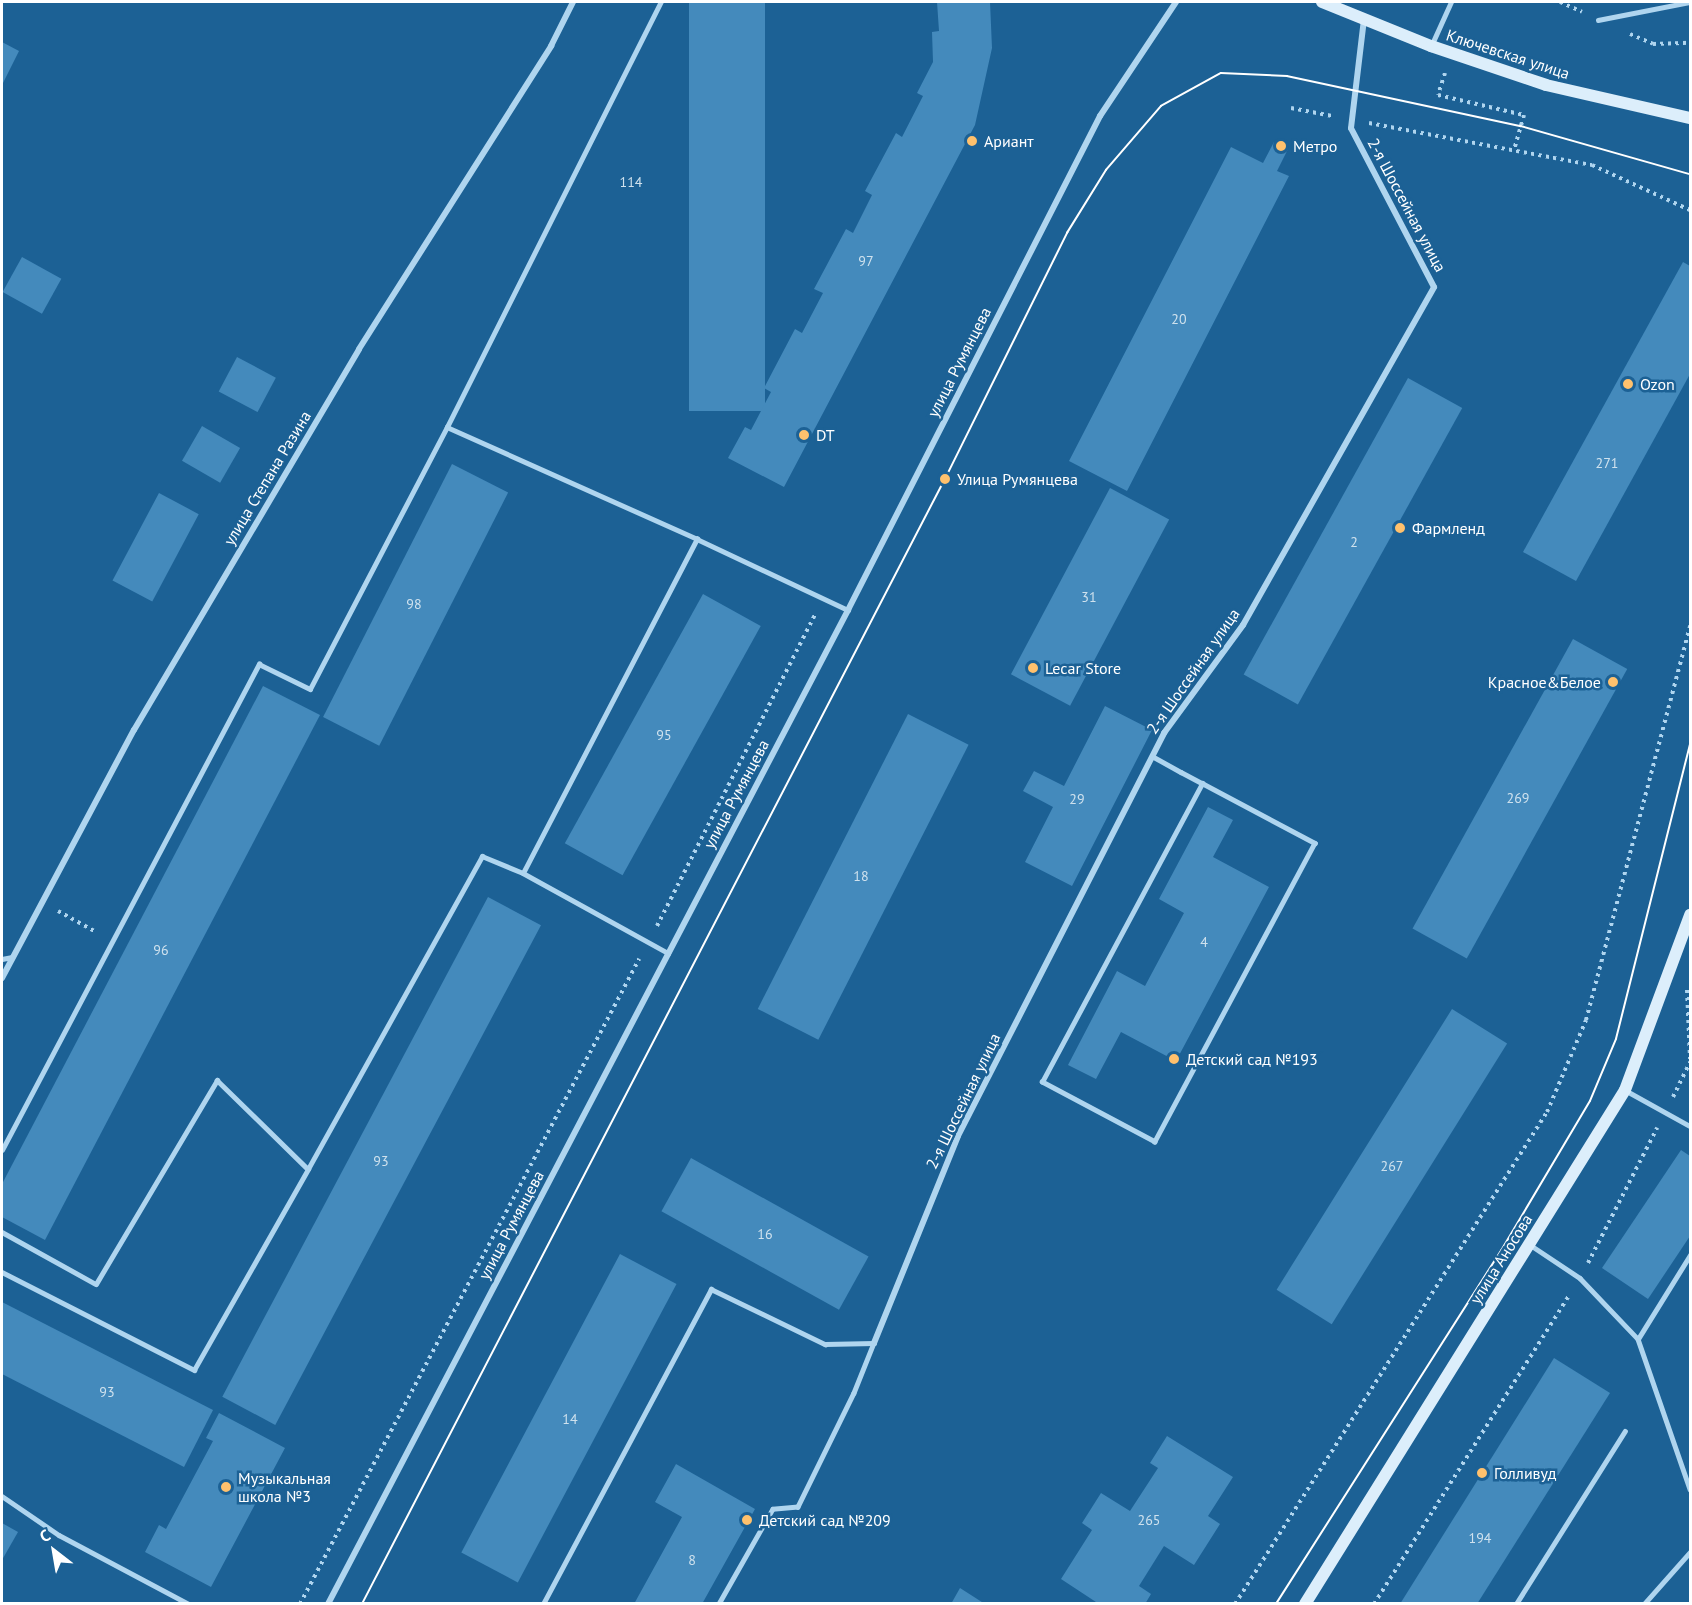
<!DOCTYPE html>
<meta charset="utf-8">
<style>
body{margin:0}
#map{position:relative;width:1692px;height:1605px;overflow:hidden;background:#1c6195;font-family:"PT Sans",sans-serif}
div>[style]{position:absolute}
.building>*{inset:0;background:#448abc;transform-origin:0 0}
.path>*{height:4px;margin-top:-2px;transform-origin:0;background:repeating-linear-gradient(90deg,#afd5ef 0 3px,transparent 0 7.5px)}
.lane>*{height:4.5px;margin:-2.25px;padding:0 2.25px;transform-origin:2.25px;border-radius:2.25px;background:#afd5ef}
.street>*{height:6px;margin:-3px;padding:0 3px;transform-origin:3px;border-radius:3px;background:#afd5ef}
.secondary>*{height:12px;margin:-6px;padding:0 6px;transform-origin:6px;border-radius:6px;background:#dceefb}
.tram>*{height:1.5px;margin:-0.75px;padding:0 0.75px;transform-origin:0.75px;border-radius:0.75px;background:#fff}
.dots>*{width:16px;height:16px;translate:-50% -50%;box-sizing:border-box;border:3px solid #1c6195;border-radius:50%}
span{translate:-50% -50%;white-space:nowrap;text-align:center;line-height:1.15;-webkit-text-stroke:5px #1c6195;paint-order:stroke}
.number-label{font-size:14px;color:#d0e2ee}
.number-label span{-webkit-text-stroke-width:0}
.street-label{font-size:16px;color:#fff}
.poi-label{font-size:16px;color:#fff}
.left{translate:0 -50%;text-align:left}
.right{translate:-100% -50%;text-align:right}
.frame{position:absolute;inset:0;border:3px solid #fff;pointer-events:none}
.north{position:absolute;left:24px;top:1521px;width:60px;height:60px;-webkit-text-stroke:4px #1c6195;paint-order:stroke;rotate:329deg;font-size:16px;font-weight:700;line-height:24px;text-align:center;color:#fff}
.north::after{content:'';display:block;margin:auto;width:21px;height:27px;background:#fff;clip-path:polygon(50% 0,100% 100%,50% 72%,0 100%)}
</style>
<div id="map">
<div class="building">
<div style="left:689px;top:2px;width:76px;height:409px"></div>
<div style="clip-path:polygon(937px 2px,990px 2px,992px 48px,975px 125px,784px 487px,728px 458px,745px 427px,751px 430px,771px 392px,764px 388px,795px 329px,802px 333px,823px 293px,814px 289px,846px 229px,853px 233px,872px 195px,865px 191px,896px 133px,902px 137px,923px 96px,917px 93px,933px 62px,932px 32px,939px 31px)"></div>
<div style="clip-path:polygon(2px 42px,19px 51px,2px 85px)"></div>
<div style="clip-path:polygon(1274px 142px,1288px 149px,1277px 171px,1289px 176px,1127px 491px,1069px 461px,1231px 147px,1263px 163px)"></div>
<div style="left:22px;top:257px;width:45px;height:40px;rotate:29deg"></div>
<div style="clip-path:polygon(1683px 262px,1690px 266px,1690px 374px,1576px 581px,1523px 552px)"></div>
<div style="left:237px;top:357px;width:44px;height:39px;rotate:28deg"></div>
<div style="left:1408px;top:378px;width:62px;height:339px;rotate:29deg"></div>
<div style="left:202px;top:426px;width:44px;height:40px;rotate:30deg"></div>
<div style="left:452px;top:464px;width:63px;height:284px;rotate:27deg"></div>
<div style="left:1110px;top:488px;width:67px;height:211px;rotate:28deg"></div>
<div style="left:159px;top:493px;width:45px;height:99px;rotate:28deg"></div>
<div style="left:703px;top:594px;width:66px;height:285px;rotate:29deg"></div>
<div style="left:1573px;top:639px;width:62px;height:331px;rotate:29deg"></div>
<div style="clip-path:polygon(263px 686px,320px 715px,45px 1240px,2px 1217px,2px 1184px)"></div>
<div style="clip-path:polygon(1105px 706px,1152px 730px,1072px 886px,1025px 862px,1053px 807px,1023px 791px,1034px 771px,1064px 786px)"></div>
<div style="left:908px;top:714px;width:68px;height:331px;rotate:27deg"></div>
<div style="clip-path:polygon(1208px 807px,1233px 820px,1213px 857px,1269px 887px,1176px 1061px,1121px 1032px,1096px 1079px,1068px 1065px,1117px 971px,1145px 986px,1184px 913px,1159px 899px)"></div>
<div style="left:488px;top:897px;width:60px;height:566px;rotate:28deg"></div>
<div style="left:1452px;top:1009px;width:65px;height:331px;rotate:32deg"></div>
<div style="clip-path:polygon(1681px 1150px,1690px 1156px,1690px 1236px,1648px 1299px,1602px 1268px)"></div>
<div style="left:691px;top:1158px;width:203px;height:61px;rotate:29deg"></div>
<div style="left:620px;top:1254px;width:64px;height:338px;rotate:28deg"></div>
<div style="clip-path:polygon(2px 1302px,213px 1410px,184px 1467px,2px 1374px)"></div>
<div style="clip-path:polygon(1554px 1358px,1610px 1393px,1477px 1604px,1400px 1604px)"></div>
<div style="clip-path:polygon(219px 1413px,285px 1448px,211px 1587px,145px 1552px,159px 1525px,166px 1529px,213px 1441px,206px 1438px)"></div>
<div style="clip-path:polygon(1167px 1436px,1233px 1477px,1208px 1516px,1220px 1524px,1194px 1565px,1164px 1546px,1139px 1586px,1151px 1594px,1145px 1604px,1099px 1604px,1061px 1579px,1092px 1530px,1082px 1523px,1101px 1493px,1130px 1511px,1158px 1468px,1150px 1463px)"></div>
<div style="clip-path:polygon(676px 1464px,755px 1509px,702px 1604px,634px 1604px,682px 1517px,655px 1502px)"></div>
<div style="clip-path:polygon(2px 1523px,18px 1532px,2px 1560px)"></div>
<div style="clip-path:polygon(960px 1588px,985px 1604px,951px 1604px)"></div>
</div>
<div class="path">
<div style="left:1560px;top:2px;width:24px;rotate:24deg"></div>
<div style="left:1630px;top:34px;width:25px;rotate:23deg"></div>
<div style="left:1653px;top:44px;width:37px;rotate:-2deg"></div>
<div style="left:1445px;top:73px;width:23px;rotate:108deg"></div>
<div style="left:1438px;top:95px;width:88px;rotate:13.1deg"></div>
<div style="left:1524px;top:115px;width:35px;rotate:106deg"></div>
<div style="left:1291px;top:108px;width:42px;rotate:11deg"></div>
<div style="left:1369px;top:123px;width:227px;rotate:10.7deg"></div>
<div style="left:1592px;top:165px;width:108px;rotate:24.7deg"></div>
<div style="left:58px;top:911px;width:43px;rotate:28.9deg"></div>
<div style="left:657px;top:926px;width:350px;rotate:-63.1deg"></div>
<div style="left:1687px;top:990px;width:69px;rotate:87.5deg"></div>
<div style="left:1673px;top:1097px;width:39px;rotate:-64deg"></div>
<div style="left:1588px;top:1263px;width:152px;rotate:-62.9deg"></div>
<div style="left:300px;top:1604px;width:729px;rotate:-62.27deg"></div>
<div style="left:1235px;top:1604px;width:583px;rotate:-57.62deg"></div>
<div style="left:1547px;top:1112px;width:100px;rotate:-67deg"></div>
<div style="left:1586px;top:1020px;width:408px;rotate:-75.2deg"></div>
<div style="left:1374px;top:1604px;width:365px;rotate:-57.7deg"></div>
</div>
<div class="lane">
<div style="left:1598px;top:20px;width:94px;rotate:-11.1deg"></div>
<div style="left:1432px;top:44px;width:46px;rotate:-65.7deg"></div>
<div style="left:447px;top:427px;width:476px;rotate:-63.3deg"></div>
<div style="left:1152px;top:756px;width:33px;rotate:29deg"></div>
<div style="left:1181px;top:772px;width:24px;rotate:28deg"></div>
<div style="left:1202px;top:783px;width:128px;rotate:28deg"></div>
<div style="left:1315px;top:843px;width:339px;rotate:118.2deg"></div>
<div style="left:1155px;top:1142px;width:128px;rotate:-152deg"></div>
<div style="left:1042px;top:1082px;width:339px;rotate:-61.8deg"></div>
<div style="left:523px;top:873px;width:377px;rotate:-62.5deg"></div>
<div style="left:697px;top:539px;width:167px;rotate:25.2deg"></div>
<div style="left:2px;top:959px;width:10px;rotate:-11deg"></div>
<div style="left:1625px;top:1090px;width:74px;rotate:29deg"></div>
<div style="left:2px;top:1150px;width:550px;rotate:-62.13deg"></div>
<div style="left:259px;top:664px;width:57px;rotate:26.1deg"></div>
<div style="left:310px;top:689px;width:296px;rotate:-62.4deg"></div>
<div style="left:447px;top:427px;width:274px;rotate:24.1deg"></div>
<div style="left:2px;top:1232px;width:107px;rotate:29deg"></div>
<div style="left:96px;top:1284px;width:237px;rotate:-59.3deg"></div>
<div style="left:217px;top:1080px;width:127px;rotate:44.4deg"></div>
<div style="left:308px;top:1169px;width:358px;rotate:-60.9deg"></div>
<div style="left:482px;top:856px;width:44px;rotate:22.5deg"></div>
<div style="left:523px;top:873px;width:166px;rotate:28.9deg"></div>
<div style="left:1529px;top:1244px;width:61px;rotate:33.7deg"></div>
<div style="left:1580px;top:1278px;width:84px;rotate:46.4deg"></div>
<div style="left:1638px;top:1339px;width:159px;rotate:70.9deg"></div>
<div style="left:2px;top:1272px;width:216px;rotate:27deg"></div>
<div style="left:194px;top:1370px;width:231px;rotate:-60.4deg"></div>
<div style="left:1638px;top:1339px;width:99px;rotate:-58.2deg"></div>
<div style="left:2px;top:1496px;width:69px;rotate:34.4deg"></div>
<div style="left:59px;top:1535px;width:147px;rotate:28deg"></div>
<div style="left:543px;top:1604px;width:357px;rotate:-61.9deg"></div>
<div style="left:711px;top:1289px;width:127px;rotate:25.8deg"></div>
<div style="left:825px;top:1344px;width:49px;rotate:-1.2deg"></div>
<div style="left:874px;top:1343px;width:54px;rotate:111.8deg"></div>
<div style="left:854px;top:1393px;width:127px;rotate:116.2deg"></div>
<div style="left:798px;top:1507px;width:25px;rotate:175deg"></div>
<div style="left:773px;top:1509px;width:109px;rotate:119.6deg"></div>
<div style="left:1516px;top:1604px;width:204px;rotate:-57.8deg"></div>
<div style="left:1644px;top:1604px;width:69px;rotate:-48.5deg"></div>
</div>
<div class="street">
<div style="left:2px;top:978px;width:281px;rotate:-62deg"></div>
<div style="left:134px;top:730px;width:442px;rotate:-59.4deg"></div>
<div style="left:359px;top:349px;width:359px;rotate:-57.6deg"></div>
<div style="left:551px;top:46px;width:49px;rotate:-63.4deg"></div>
<div style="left:874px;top:1343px;width:223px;rotate:-67.9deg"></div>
<div style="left:958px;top:1136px;width:453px;rotate:-62.9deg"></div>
<div style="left:1164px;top:733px;width:134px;rotate:-53.8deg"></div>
<div style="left:1243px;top:625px;width:388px;rotate:-60.5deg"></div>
<div style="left:1434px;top:287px;width:179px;rotate:-117.6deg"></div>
<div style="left:1351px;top:128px;width:110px;rotate:-83.2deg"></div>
<div style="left:328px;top:1604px;width:1122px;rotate:-62.38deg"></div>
<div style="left:848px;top:610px;width:555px;rotate:-62.97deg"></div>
<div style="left:1100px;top:116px;width:137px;rotate:-56.3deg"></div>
</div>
<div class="secondary">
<div style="left:1322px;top:2px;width:118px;rotate:22deg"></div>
<div style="left:1431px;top:46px;width:121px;rotate:18.7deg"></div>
<div style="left:1546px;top:85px;width:148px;rotate:12.9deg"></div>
<div style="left:1305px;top:1604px;width:605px;rotate:-58.09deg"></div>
<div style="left:1625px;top:1090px;width:187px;rotate:-69.6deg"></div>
</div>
<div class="tram">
<div style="left:362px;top:1604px;width:1267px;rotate:-62.61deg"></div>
<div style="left:945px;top:479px;width:275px;rotate:-63.6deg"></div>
<div style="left:1067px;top:233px;width:74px;rotate:-58.2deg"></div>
<div style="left:1106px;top:170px;width:84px;rotate:-49.3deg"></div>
<div style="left:1161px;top:106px;width:68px;rotate:-28.8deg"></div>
<div style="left:1221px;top:73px;width:66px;rotate:2.6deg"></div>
<div style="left:1287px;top:76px;width:239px;rotate:12.1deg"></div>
<div style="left:1521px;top:126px;width:176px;rotate:15.9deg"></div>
<div style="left:1276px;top:1604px;width:419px;rotate:-57.5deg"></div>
<div style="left:1501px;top:1251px;width:174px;rotate:-59.3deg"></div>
<div style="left:1590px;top:1101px;width:67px;rotate:-67.2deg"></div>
<div style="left:1616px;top:1039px;width:303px;rotate:-75.9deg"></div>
</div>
<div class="dots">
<div style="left:972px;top:141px;background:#ffc16d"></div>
<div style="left:1281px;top:146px;background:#ffc16d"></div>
<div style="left:1628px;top:384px;background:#ffc16d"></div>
<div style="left:804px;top:435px;background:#ffc16d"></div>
<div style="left:945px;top:479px;background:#ffc16d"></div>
<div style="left:1400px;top:528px;background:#ffc16d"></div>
<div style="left:1033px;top:668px;background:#ffc16d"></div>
<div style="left:1613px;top:682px;background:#ffc16d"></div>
<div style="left:1174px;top:1059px;background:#ffc16d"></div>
<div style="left:1482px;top:1473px;background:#ffc16d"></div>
<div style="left:226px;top:1487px;background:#ffc16d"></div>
<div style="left:747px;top:1520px;background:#ffc16d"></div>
</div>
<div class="number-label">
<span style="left:631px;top:182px">114</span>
<span style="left:866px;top:261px">97</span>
<span style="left:1179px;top:319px">20</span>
<span style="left:1607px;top:463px">271</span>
<span style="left:1354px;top:542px">2</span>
<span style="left:1089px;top:597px">31</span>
<span style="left:414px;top:604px">98</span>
<span style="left:664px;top:735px">95</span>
<span style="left:1518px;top:798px">269</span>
<span style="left:1077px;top:799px">29</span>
<span style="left:861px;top:876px">18</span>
<span style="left:1204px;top:942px">4</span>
<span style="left:161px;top:950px">96</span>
<span style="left:381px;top:1161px">93</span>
<span style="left:1392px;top:1166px">267</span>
<span style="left:765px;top:1234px">16</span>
<span style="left:107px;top:1392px">93</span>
<span style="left:570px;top:1419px">14</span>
<span style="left:1149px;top:1520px">265</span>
<span style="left:1480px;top:1538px">194</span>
<span style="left:692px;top:1560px">8</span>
</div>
<div class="street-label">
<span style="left:1508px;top:54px;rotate:18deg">Ключевская улица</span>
<span style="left:1407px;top:205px;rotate:62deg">2-я Шоссейная улица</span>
<span style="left:959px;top:362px;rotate:-63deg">улица Румянцева</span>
<span style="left:267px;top:478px;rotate:-59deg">улица Степана Разина</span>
<span style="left:1193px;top:671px;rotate:-55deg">2-я Шоссейная улица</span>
<span style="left:736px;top:794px;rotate:-62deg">улица Румянцева</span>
<span style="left:963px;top:1101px;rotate:-64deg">2-я Шоссейная улица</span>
<span style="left:511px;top:1225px;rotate:-62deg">улица Румянцева</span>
<span style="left:1501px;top:1259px;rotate:-58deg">улица Аносова</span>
</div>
<div class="poi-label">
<span class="left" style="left:984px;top:141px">Ариант</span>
<span class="left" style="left:1293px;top:146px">Метро</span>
<span class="left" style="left:1640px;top:384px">Ozon</span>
<span class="left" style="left:816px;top:435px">DT</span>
<span class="left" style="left:957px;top:479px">Улица Румянцева</span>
<span class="left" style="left:1412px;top:528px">Фармленд</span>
<span class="left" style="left:1045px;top:668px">Lecar Store</span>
<span class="right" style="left:1601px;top:682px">Красное&amp;Белое</span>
<span class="left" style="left:1186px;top:1059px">Детский сад №193</span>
<span class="left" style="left:1494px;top:1473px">Голливуд</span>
<span class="left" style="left:238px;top:1487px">Музыкальная<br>школа №3</span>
<span class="left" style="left:759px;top:1520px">Детский сад №209</span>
</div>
<div class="frame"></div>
<div class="north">С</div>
</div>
